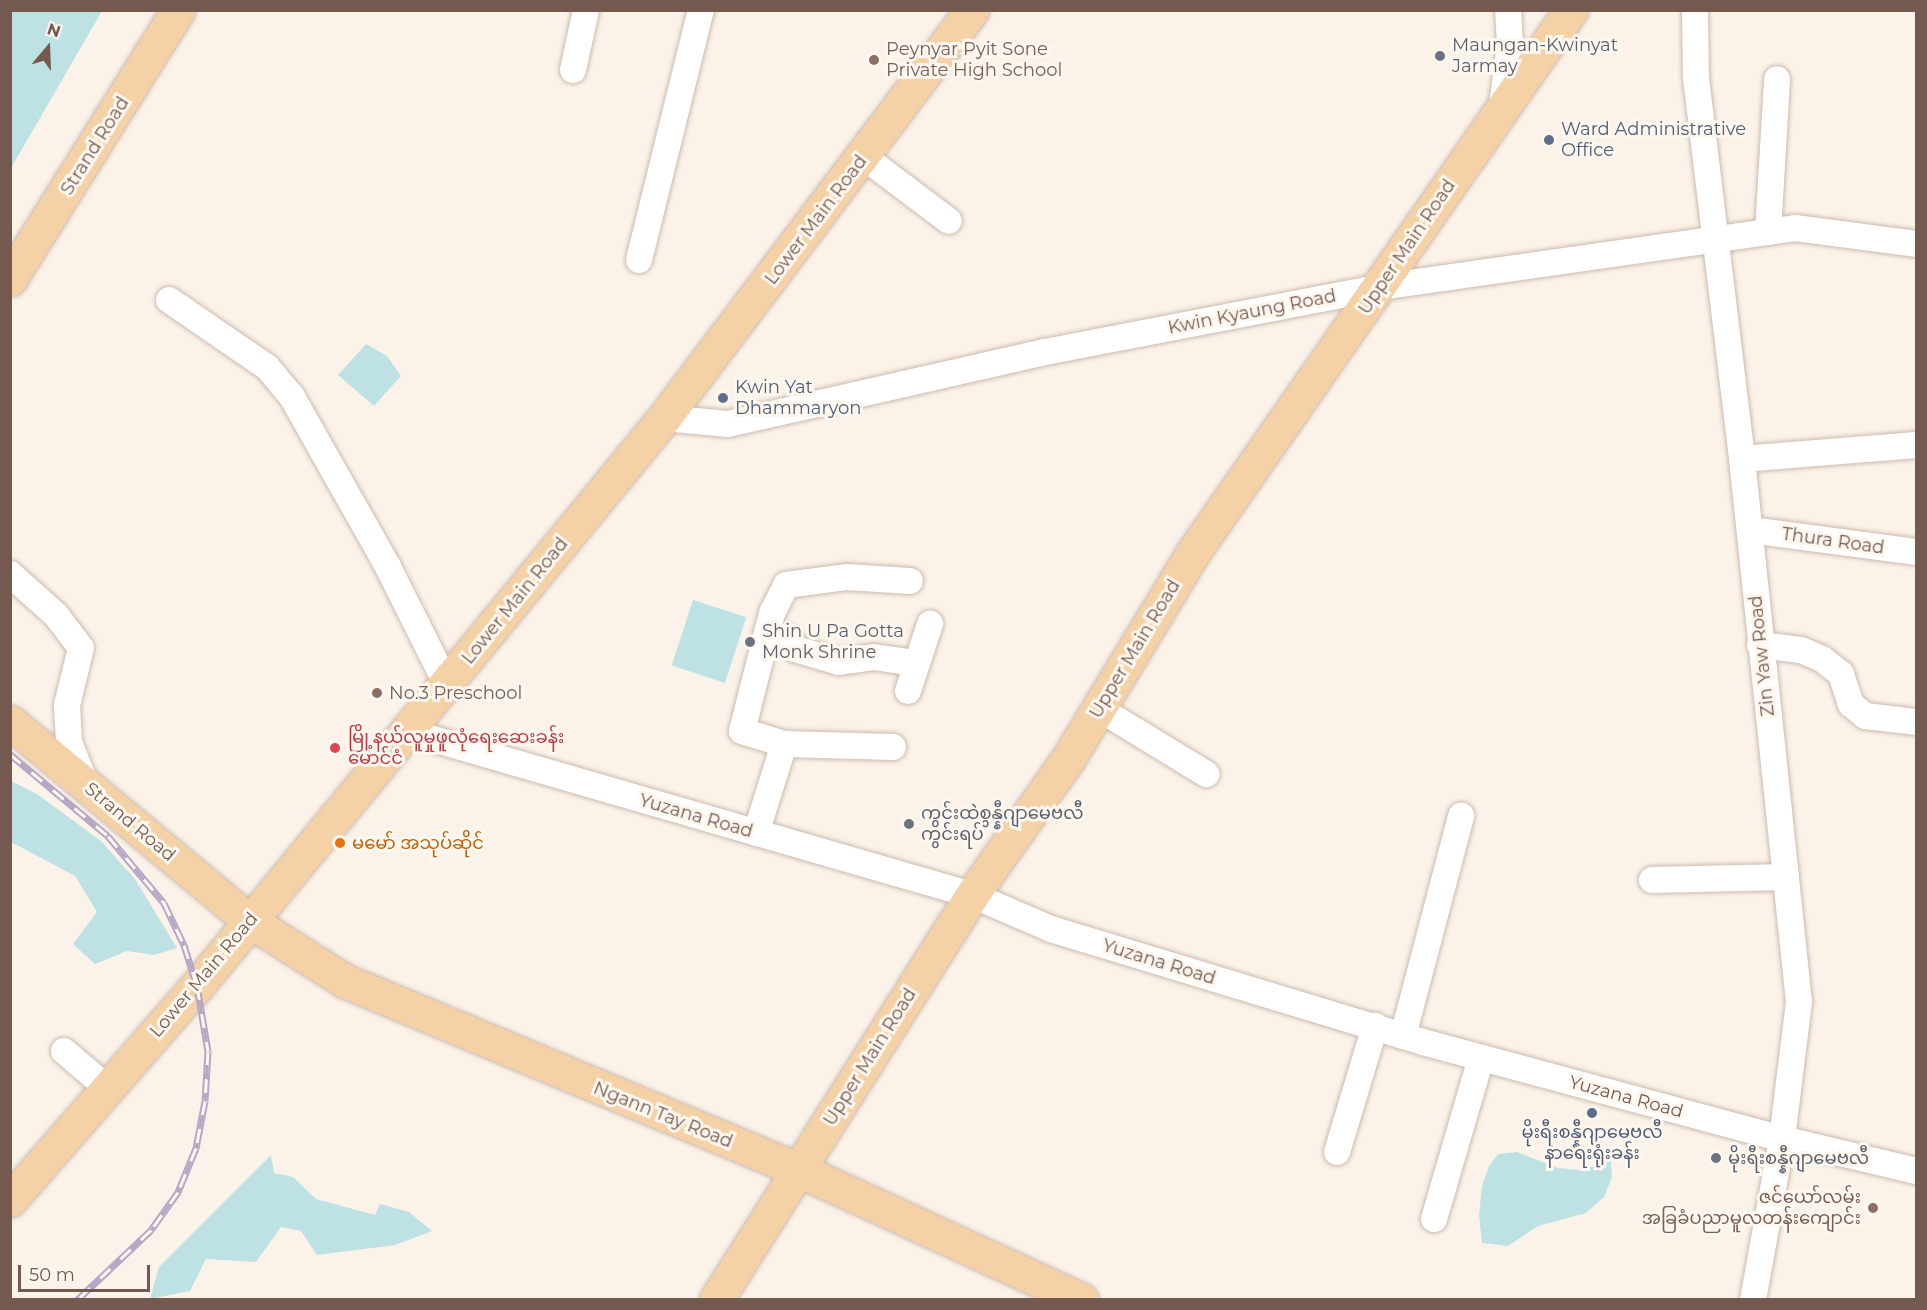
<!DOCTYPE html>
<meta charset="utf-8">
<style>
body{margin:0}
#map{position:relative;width:1927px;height:1310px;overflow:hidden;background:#fbf3e9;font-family:Montserrat,"Noto Sans Myanmar",sans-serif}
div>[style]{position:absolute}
.water>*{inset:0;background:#bee1e4;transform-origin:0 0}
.roads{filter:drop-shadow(0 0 2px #cdbaaf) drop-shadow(0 0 2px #cdbaaf)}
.minor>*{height:26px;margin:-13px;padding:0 13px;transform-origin:13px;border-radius:13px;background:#fff}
.major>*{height:33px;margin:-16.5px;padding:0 16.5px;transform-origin:16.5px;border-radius:16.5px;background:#f5d2a6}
.rail>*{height:7px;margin-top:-3.5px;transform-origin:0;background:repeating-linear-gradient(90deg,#fef7ef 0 14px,#b5a7c5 0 28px);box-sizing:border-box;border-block:2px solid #b5a7c5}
.dots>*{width:16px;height:16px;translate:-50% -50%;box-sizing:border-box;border:3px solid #fef7ef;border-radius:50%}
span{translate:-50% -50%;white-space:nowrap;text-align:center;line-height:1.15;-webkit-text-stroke:6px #fef7ef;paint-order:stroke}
.worship-label{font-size:18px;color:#5b616d}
.left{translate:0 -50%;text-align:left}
.education-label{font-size:18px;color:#785e54}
.right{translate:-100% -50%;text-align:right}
.service-label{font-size:18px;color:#4e5e75}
.street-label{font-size:18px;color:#74594e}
.health-label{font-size:18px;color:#be3a42}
.food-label{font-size:18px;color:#c56008}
.frame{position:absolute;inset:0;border:12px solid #74594e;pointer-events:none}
.north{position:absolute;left:18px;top:18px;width:60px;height:60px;-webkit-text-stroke:4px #fef7ef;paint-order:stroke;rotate:19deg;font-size:16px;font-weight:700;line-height:24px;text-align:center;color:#74594e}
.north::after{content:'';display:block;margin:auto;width:21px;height:27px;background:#74594e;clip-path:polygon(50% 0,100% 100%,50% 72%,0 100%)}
.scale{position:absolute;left:18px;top:1265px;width:132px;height:27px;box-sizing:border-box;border:3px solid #74594e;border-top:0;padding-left:8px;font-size:18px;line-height:21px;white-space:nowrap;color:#74594e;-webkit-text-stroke:4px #fef7ef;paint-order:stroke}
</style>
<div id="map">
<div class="water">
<div style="clip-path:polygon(11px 10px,102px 11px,11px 168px,10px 11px)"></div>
<div style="clip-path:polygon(366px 344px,387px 356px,401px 376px,374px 406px,338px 375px)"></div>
<div style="left:693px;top:600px;width:56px;height:69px;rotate:18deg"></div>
<div style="clip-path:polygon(11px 781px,37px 794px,101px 841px,135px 879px,177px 948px,154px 955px,127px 951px,95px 964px,73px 944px,97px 912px,75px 876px,11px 842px)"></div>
<div style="clip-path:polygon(1517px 1152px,1558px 1168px,1581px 1170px,1611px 1160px,1612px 1177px,1604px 1197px,1586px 1213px,1538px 1226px,1508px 1246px,1482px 1243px,1479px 1215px,1482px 1186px,1489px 1166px,1498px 1154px)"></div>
<div style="clip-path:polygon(271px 1155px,274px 1173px,293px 1177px,316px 1199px,375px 1215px,380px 1204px,409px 1212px,432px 1231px,395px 1245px,317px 1255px,301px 1231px,281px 1227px,256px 1262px,206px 1259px,190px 1291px,150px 1299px,159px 1267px)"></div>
</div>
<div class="roads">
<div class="minor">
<div style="left:1695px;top:10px;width:68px;rotate:89.2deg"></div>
<div style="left:1696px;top:78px;width:384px;rotate:83.1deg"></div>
<div style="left:1742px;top:459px;width:546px;rotate:84.01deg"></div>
<div style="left:1799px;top:1002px;width:138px;rotate:97.1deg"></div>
<div style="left:1782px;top:1139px;width:164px;rotate:100.2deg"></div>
<div style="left:573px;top:70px;width:61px;rotate:-77.8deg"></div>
<div style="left:1502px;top:105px;width:61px;rotate:-82.4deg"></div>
<div style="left:1510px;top:45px;width:35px;rotate:-93deg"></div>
<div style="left:864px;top:157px;width:106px;rotate:37deg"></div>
<div style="left:1768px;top:232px;width:153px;rotate:-86.6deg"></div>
<div style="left:639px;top:260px;width:258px;rotate:-76.1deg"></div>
<div style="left:169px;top:300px;width:119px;rotate:34.4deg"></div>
<div style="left:267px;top:367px;width:39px;rotate:50deg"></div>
<div style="left:292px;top:397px;width:195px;rotate:60.5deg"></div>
<div style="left:388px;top:567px;width:132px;rotate:63.4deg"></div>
<div style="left:664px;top:418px;width:64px;rotate:5.4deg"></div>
<div style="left:728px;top:424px;width:325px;rotate:-12.8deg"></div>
<div style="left:1045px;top:352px;width:342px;rotate:-10.9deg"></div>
<div style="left:1381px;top:287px;width:418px;rotate:-8.1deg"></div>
<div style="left:1795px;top:228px;width:122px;rotate:7.5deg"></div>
<div style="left:1742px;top:459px;width:175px;rotate:-4.6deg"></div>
<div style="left:1750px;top:530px;width:167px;rotate:7.5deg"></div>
<div style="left:10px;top:574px;width:62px;rotate:41.7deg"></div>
<div style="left:56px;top:615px;width:41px;rotate:52.9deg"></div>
<div style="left:81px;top:648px;width:59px;rotate:103.8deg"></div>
<div style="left:67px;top:705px;width:37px;rotate:87deg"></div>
<div style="left:69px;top:742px;width:46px;rotate:68.4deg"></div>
<div style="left:767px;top:632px;width:24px;rotate:17deg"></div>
<div style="left:790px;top:639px;width:11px;rotate:63deg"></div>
<div style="left:795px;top:649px;width:46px;rotate:16.5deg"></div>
<div style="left:839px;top:662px;width:35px;rotate:-8deg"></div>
<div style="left:874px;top:657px;width:40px;rotate:8.5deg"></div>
<div style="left:1760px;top:645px;width:41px;rotate:7deg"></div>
<div style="left:1801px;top:650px;width:23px;rotate:23deg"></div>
<div style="left:1822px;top:659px;width:24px;rotate:38deg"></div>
<div style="left:1841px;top:674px;width:32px;rotate:72deg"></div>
<div style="left:1851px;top:704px;width:18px;rotate:41deg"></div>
<div style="left:1865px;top:716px;width:51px;rotate:6.7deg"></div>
<div style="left:908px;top:691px;width:71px;rotate:-71.8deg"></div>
<div style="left:1098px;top:708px;width:127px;rotate:31.4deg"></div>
<div style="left:409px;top:732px;width:586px;rotate:16.15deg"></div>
<div style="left:972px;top:895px;width:86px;rotate:23.3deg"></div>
<div style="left:1051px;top:929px;width:389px;rotate:16.9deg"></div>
<div style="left:1423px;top:1042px;width:372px;rotate:15.1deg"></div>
<div style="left:1782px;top:1139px;width:138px;rotate:13.4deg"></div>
<div style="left:784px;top:744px;width:109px;rotate:1.6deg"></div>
<div style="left:756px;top:833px;width:93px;rotate:-72.5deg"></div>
<div style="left:784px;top:744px;width:44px;rotate:-162.8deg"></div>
<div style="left:742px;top:731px;width:122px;rotate:-75.7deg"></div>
<div style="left:772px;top:613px;width:31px;rotate:-63deg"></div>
<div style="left:786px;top:585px;width:62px;rotate:-7.5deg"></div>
<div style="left:847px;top:577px;width:63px;rotate:3.6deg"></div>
<div style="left:1652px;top:880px;width:134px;rotate:-1.3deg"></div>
<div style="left:1403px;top:1036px;width:228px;rotate:-75.2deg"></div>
<div style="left:64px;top:1051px;width:55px;rotate:40.6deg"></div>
<div style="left:1337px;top:1152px;width:132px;rotate:-73.2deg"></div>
<div style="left:1434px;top:1219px;width:168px;rotate:-73.7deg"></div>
</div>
<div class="major">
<div style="left:10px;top:279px;width:317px;rotate:-58deg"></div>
<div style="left:10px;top:722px;width:312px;rotate:39.7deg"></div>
<div style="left:250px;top:921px;width:112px;rotate:32.3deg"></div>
<div style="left:345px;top:981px;width:492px;rotate:22.6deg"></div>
<div style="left:799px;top:1170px;width:311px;rotate:24.7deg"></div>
<div style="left:10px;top:1200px;width:284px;rotate:-48.9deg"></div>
<div style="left:197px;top:986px;width:735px;rotate:-50.57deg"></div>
<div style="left:664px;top:418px;width:511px;rotate:-52.95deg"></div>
<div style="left:716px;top:1300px;width:479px;rotate:-57.7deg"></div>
<div style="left:972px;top:895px;width:166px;rotate:-54.8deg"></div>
<div style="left:1068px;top:759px;width:240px;rotate:-58.8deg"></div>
<div style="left:1192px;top:554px;width:663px;rotate:-55.14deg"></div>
</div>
</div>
<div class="rail">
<div style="left:10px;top:754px;width:128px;rotate:39.9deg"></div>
<div style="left:108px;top:836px;width:87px;rotate:50.1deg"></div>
<div style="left:164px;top:903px;width:47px;rotate:64.5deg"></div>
<div style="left:184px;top:945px;width:43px;rotate:72.4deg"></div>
<div style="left:197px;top:986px;width:66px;rotate:80.4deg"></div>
<div style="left:208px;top:1051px;width:50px;rotate:93.4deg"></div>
<div style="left:205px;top:1101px;width:48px;rotate:100.8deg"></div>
<div style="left:196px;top:1148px;width:48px;rotate:112.2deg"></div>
<div style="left:178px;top:1192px;width:47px;rotate:125.4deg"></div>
<div style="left:151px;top:1230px;width:102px;rotate:136.6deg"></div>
</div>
<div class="dots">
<div style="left:1440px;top:56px;background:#6b7280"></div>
<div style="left:874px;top:60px;background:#8d6e63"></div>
<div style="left:1549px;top:140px;background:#5c6f8a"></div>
<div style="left:723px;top:398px;background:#5c6f8a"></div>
<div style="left:750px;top:642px;background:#6b7280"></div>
<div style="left:377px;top:693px;background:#8d6e63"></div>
<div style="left:335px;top:748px;background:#e0444e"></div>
<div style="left:909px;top:824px;background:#6b7280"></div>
<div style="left:340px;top:843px;background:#e8710a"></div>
<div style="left:1592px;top:1113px;background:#5c6f8a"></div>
<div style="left:1716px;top:1158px;background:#6b7280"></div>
<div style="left:1873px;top:1208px;background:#8d6e63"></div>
</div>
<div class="worship-label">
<span class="left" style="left:1452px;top:56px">Maungan-Kwinyat<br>Jarmay</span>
<span class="left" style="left:762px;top:642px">Shin U Pa Gotta<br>Monk Shrine</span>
<span class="left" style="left:921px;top:824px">ကွင်းထဲစွန္နီဂျာမေဗလီ<br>ကွင်းရပ်</span>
<span class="left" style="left:1728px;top:1158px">မိုးရီးစန္နီဂျာမေဗလီ</span>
</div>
<div class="education-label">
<span class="left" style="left:886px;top:60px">Peynyar Pyit Sone<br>Private High School</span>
<span class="left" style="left:389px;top:693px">No.3 Preschool</span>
<span class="right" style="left:1861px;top:1208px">ဇင်ယော်လမ်း<br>အခြခံပညာမူလတန်းကျောင်း</span>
</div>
<div class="service-label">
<span class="left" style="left:1561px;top:140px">Ward Administrative<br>Office</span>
<span class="left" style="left:735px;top:398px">Kwin Yat<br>Dhammaryon</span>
<span style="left:1592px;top:1143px">မိုးရီးစန္နီဂျာမေဗလီ<br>နာရေးရုံးခန်း</span>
</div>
<div class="street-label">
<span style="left:95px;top:146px;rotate:-58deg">Strand Road</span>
<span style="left:816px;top:220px;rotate:-53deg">Lower Main Road</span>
<span style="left:1407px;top:247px;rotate:-56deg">Upper Main Road</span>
<span style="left:1252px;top:312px;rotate:-11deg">Kwin Kyaung Road</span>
<span style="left:1833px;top:541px;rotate:8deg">Thura Road</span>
<span style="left:515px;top:601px;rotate:-51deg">Lower Main Road</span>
<span style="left:1135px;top:649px;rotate:-59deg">Upper Main Road</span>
<span style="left:1762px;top:656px;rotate:-96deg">Zin Yaw Road</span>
<span style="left:696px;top:816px;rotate:16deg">Yuzana Road</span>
<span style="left:130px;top:822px;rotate:40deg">Strand Road</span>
<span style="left:1159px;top:962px;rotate:17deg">Yuzana Road</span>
<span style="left:204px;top:975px;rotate:-50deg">Lower Main Road</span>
<span style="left:870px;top:1057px;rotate:-58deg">Upper Main Road</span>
<span style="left:1626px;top:1097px;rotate:15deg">Yuzana Road</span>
<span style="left:663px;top:1115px;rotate:22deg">Ngann Tay Road</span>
</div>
<div class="health-label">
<span class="left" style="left:348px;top:748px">မြို့နယ်လူမှုဖူလုံရေးဆေးခန်း<br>မောင်ငံ</span>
</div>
<div class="food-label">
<span class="left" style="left:352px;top:843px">မမော် အသုပ်ဆိုင်</span>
</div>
<div class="frame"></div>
<div class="north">N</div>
<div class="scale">50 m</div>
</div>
